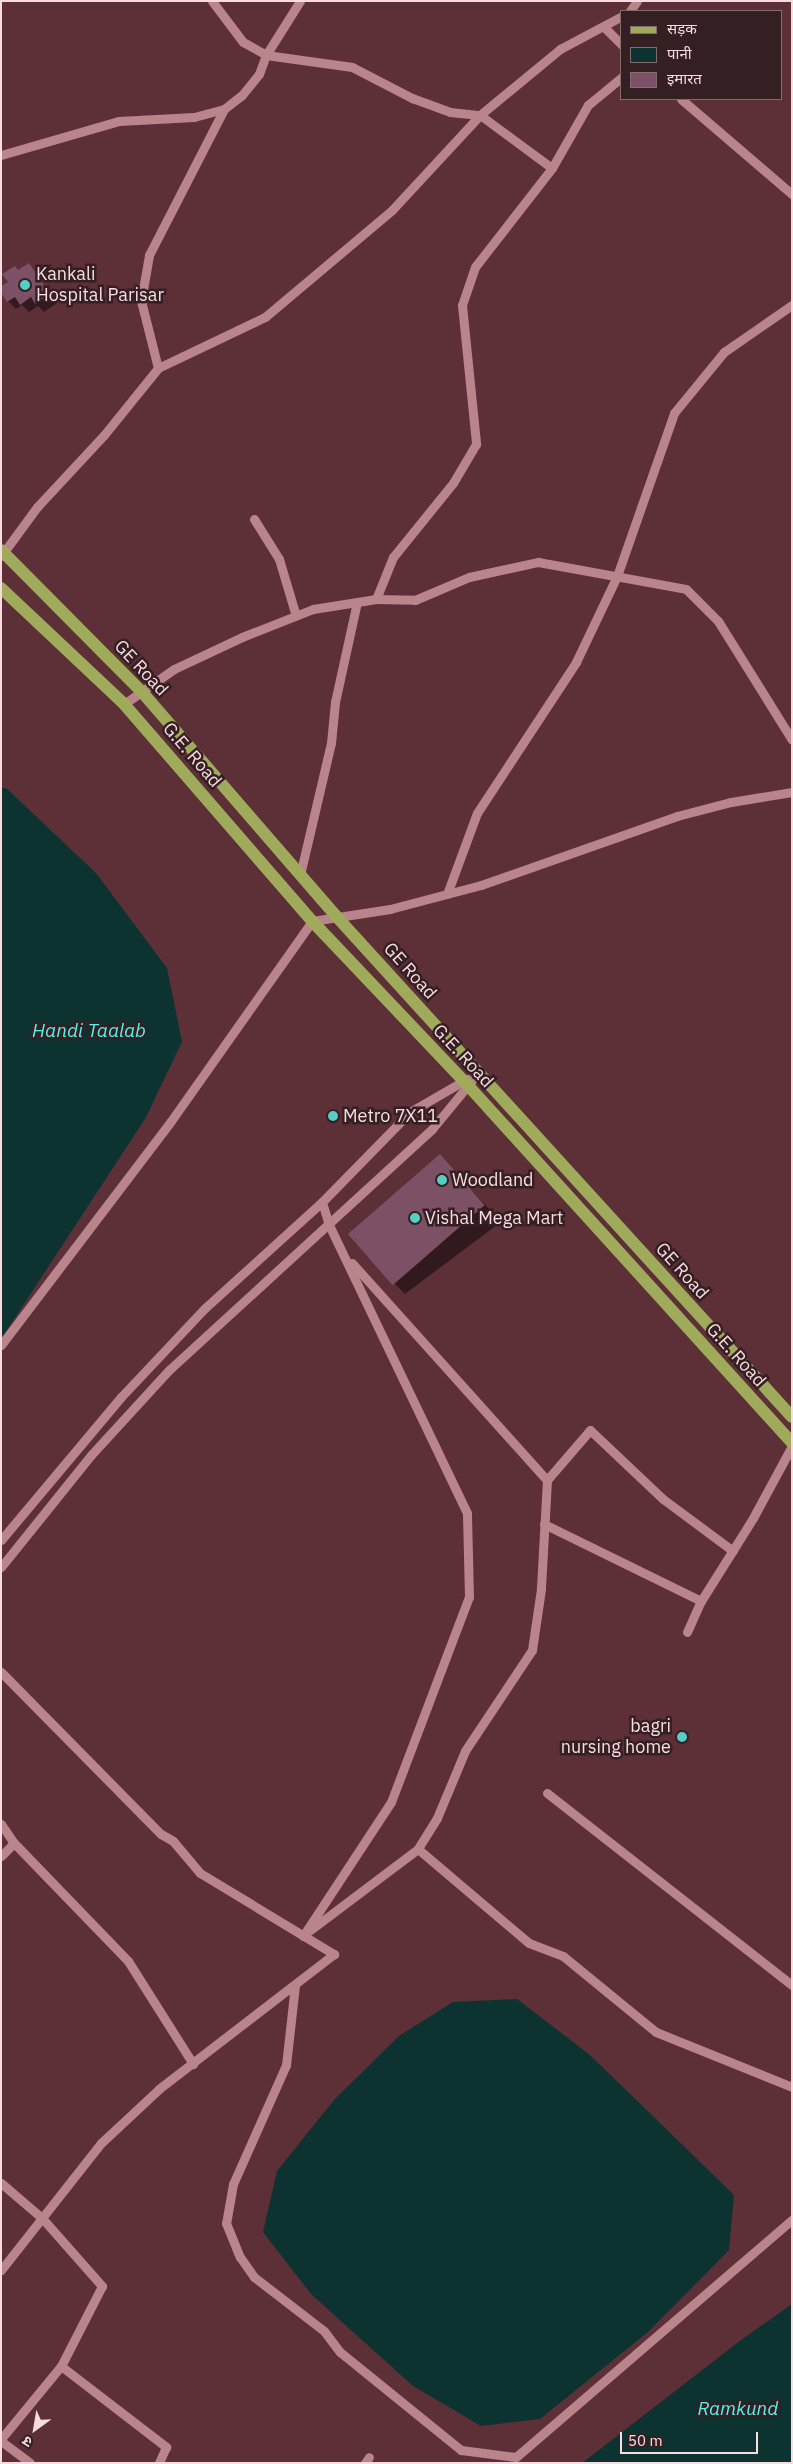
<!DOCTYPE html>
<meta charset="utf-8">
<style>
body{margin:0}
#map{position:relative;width:793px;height:2464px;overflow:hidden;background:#5d3038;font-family:"IBM Plex Sans","Noto Sans Devanagari",sans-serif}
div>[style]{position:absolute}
.water>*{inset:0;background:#0d3331}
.shadow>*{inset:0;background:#0007}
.building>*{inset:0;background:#7c5065;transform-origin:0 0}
.minor>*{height:9px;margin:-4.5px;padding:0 4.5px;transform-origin:4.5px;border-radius:4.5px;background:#b9848c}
.major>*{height:12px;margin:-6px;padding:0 6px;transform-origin:6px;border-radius:6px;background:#9fab5b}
.dots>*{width:14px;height:14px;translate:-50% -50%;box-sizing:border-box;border:2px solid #341f23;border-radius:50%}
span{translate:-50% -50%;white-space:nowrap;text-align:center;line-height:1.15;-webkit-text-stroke:5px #341f23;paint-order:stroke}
.poi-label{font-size:18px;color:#fadce0}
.left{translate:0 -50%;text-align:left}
.right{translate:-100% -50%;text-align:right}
.street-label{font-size:18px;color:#fadce0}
.water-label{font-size:19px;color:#4df5eb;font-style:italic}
.frame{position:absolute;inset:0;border:2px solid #fadce0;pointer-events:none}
.legend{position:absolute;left:620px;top:10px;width:162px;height:90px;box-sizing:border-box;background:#341f23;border:1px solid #836b6f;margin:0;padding:6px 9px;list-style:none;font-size:15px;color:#fadce0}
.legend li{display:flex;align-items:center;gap:10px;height:25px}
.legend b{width:25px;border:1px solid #836b6f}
.north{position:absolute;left:10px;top:2404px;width:50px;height:50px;-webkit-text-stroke:4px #341f23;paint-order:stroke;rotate:212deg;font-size:14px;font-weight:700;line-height:20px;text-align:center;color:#fadce0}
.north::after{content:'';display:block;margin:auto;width:18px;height:22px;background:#fadce0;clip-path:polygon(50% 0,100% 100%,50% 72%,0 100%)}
.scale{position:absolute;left:620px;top:2432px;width:138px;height:22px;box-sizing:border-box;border:2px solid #fadce0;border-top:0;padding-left:6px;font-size:15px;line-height:18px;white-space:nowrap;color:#fadce0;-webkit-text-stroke:4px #341f23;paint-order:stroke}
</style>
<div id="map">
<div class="water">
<div style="clip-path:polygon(1px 788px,6px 788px,96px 873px,167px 968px,182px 1042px,145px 1119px,1px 1339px)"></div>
<div style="clip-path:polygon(517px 1999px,590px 2055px,734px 2195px,729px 2250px,648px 2332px,540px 2419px,481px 2426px,413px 2386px,311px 2294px,263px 2232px,277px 2171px,334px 2100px,399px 2036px,453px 2002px)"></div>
<div style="clip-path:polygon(792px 2304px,792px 2463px,582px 2463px,741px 2340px)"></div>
</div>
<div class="shadow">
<div style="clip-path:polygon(29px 264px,57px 303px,44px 312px,38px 306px,29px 312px,22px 305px,16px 309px,8px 301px,9px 282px)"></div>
<div style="clip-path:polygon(440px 1156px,501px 1222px,405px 1294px,389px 1278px)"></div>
</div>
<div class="building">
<div style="clip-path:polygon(29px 263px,50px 294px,35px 304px,31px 297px,20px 305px,15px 297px,7px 302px,1px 293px,1px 286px,8px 282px,2px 274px,15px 266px,18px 270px)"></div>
<div style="left:440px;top:1154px;width:68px;height:122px;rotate:49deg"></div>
</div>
<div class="minor">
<div style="left:212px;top:1px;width:51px;rotate:52.9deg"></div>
<div style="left:243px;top:42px;width:26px;rotate:29deg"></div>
<div style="left:266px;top:55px;width:87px;rotate:7.9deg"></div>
<div style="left:352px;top:67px;width:68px;rotate:27.3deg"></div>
<div style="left:412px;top:98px;width:40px;rotate:20.2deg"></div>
<div style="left:450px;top:112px;width:30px;rotate:6deg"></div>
<div style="left:480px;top:115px;width:89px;rotate:36.4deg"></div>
<div style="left:552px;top:168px;width:125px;rotate:127.9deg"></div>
<div style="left:475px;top:267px;width:40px;rotate:108.9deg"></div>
<div style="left:462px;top:305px;width:140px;rotate:84.2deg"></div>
<div style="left:476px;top:444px;width:45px;rotate:120.5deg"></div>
<div style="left:453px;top:483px;width:95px;rotate:129deg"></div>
<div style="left:393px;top:557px;width:45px;rotate:112deg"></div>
<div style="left:630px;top:11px;width:12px;rotate:-55deg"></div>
<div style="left:604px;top:27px;width:25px;rotate:45deg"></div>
<div style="left:681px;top:99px;width:146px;rotate:40.6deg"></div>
<div style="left:1px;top:155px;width:123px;rotate:-16.1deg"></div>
<div style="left:119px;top:121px;width:75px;rotate:-3.1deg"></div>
<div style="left:194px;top:117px;width:31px;rotate:-15deg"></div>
<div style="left:224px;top:109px;width:23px;rotate:-38deg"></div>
<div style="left:242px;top:95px;width:27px;rotate:-51deg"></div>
<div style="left:259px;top:74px;width:20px;rotate:-70deg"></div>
<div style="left:266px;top:55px;width:64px;rotate:-57.8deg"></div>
<div style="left:552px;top:168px;width:73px;rotate:-60.3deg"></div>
<div style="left:588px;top:105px;width:44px;rotate:-39.5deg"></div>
<div style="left:158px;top:368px;width:69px;rotate:-104.2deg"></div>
<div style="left:141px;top:301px;width:47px;rotate:-80.1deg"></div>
<div style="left:149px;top:255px;width:164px;rotate:-62.8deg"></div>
<div style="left:254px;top:519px;width:47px;rotate:58deg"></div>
<div style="left:279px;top:559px;width:59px;rotate:73.4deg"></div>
<div style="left:1px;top:556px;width:61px;rotate:-53.7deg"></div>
<div style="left:37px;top:507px;width:98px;rotate:-47.1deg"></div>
<div style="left:104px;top:435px;width:86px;rotate:-51.1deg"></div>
<div style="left:158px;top:368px;width:119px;rotate:-25.5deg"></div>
<div style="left:265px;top:317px;width:166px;rotate:-40.1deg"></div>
<div style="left:392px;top:210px;width:129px;rotate:-47.2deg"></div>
<div style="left:480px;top:115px;width:104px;rotate:-39.5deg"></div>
<div style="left:560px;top:49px;width:70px;rotate:-28deg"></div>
<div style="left:124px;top:704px;width:61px;rotate:-35deg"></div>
<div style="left:174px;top:669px;width:75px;rotate:-25.2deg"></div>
<div style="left:242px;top:637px;width:76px;rotate:-21.5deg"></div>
<div style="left:313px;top:609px;width:64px;rotate:-9deg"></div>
<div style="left:376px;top:599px;width:39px;rotate:1deg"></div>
<div style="left:415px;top:600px;width:59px;rotate:-23.1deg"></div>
<div style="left:469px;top:577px;width:71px;rotate:-12.3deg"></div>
<div style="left:538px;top:562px;width:150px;rotate:10.3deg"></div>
<div style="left:686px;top:589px;width:45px;rotate:45deg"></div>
<div style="left:718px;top:621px;width:140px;rotate:58.1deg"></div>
<div style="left:300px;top:875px;width:136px;rotate:-76.8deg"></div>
<div style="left:331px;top:743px;width:41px;rotate:-84.4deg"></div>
<div style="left:335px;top:702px;width:102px;rotate:-77.6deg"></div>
<div style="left:447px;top:894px;width:86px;rotate:-69.7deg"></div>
<div style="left:477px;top:813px;width:181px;rotate:-56.7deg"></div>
<div style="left:576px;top:662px;width:95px;rotate:-64.5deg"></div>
<div style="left:617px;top:576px;width:173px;rotate:-70.7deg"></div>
<div style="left:674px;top:413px;width:79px;rotate:-50.7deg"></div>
<div style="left:724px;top:352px;width:83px;rotate:-34.7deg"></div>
<div style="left:352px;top:1263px;width:292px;rotate:48.1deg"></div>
<div style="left:547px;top:1480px;width:109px;rotate:93.2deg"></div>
<div style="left:541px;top:1589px;width:62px;rotate:98.4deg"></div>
<div style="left:532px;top:1650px;width:121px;rotate:123.6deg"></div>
<div style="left:465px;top:1751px;width:73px;rotate:112.7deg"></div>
<div style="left:437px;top:1818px;width:36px;rotate:122deg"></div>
<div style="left:1px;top:1345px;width:281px;rotate:-52.8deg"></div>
<div style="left:171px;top:1121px;width:245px;rotate:-54.8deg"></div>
<div style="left:312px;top:921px;width:79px;rotate:-8.7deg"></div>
<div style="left:390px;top:909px;width:94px;rotate:-14.8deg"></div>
<div style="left:481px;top:885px;width:208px;rotate:-19.4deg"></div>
<div style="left:677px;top:816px;width:56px;rotate:-14.5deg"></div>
<div style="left:731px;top:802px;width:62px;rotate:-9.3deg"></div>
<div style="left:547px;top:1480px;width:66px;rotate:-49.3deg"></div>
<div style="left:590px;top:1430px;width:100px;rotate:43.4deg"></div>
<div style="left:663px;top:1499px;width:87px;rotate:36.6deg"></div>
<div style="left:544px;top:1524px;width:175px;rotate:26.1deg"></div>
<div style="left:1px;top:1540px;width:187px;rotate:-50deg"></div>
<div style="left:121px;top:1397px;width:122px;rotate:-46.7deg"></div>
<div style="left:205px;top:1308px;width:158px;rotate:-42.2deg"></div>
<div style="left:322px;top:1202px;width:126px;rotate:-45.6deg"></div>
<div style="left:410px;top:1112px;width:66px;rotate:-30.1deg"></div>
<div style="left:1px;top:1567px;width:144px;rotate:-51.2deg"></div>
<div style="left:91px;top:1455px;width:115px;rotate:-47.5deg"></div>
<div style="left:169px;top:1370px;width:357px;rotate:-42.5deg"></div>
<div style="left:432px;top:1129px;width:72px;rotate:-50.6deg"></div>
<div style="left:687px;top:1632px;width:34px;rotate:-66deg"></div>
<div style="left:701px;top:1601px;width:98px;rotate:-57.9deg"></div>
<div style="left:753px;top:1518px;width:82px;rotate:-61.6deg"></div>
<div style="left:1px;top:1672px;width:228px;rotate:45.4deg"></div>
<div style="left:161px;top:1834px;width:14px;rotate:30deg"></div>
<div style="left:173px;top:1841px;width:42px;rotate:49.8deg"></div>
<div style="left:200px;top:1873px;width:157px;rotate:31.2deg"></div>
<div style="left:334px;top:1954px;width:221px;rotate:142.4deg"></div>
<div style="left:159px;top:2089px;width:79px;rotate:137deg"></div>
<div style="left:101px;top:2143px;width:162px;rotate:128.2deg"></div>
<div style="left:547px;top:1793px;width:311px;rotate:38.1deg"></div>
<div style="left:1px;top:1824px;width:23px;rotate:56deg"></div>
<div style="left:14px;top:1843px;width:164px;rotate:46deg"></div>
<div style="left:128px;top:1961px;width:122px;rotate:57.7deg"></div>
<div style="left:1px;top:1856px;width:18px;rotate:-45deg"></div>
<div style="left:309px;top:1931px;width:136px;rotate:-37deg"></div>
<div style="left:418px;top:1849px;width:145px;rotate:40.3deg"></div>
<div style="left:529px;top:1943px;width:36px;rotate:21deg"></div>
<div style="left:563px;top:1956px;width:120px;rotate:39.3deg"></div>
<div style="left:656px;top:2032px;width:147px;rotate:22deg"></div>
<div style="left:303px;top:1936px;width:160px;rotate:-56.7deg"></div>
<div style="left:391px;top:1802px;width:219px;rotate:-69.2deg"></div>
<div style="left:469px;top:1597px;width:84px;rotate:-91.4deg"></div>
<div style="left:467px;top:1513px;width:319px;rotate:-115.6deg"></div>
<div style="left:329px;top:1225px;width:24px;rotate:-107deg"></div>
<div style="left:295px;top:1985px;width:81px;rotate:96.4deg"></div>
<div style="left:286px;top:2065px;width:130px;rotate:114deg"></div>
<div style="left:233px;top:2184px;width:40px;rotate:100deg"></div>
<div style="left:226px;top:2223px;width:37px;rotate:68deg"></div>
<div style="left:240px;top:2257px;width:24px;rotate:55deg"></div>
<div style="left:254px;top:2277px;width:88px;rotate:37.6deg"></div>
<div style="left:324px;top:2331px;width:26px;rotate:53deg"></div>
<div style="left:340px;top:2352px;width:156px;rotate:39deg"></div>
<div style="left:461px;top:2450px;width:55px;rotate:7.3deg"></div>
<div style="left:516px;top:2457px;width:364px;rotate:-40.7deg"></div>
<div style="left:1px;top:2183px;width:54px;rotate:40.5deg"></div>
<div style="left:42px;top:2218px;width:91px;rotate:48.6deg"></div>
<div style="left:102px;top:2286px;width:90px;rotate:117.1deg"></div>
<div style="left:1px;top:2439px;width:94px;rotate:-50.6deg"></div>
<div style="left:61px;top:2366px;width:133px;rotate:37.6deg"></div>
<div style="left:166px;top:2447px;width:17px;rotate:114deg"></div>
<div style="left:1px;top:2441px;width:36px;rotate:37deg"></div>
<div style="left:365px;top:2463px;width:7px;rotate:-56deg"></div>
</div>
<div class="major">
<div style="left:1px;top:550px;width:200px;rotate:45.2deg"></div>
<div style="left:142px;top:692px;width:296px;rotate:49.1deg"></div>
<div style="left:336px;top:916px;width:677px;rotate:47.69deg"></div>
<div style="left:1px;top:588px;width:169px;rotate:43.3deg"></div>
<div style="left:124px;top:704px;width:287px;rotate:49.1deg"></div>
<div style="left:312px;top:921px;width:221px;rotate:46.5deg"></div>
<div style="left:464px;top:1081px;width:488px;rotate:47.8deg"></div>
</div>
<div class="dots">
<div style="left:25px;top:285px;background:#55cec6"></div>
<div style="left:333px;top:1116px;background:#55cec6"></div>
<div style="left:442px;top:1180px;background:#55cec6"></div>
<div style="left:415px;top:1218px;background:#55cec6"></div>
<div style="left:682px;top:1737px;background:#55cec6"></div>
</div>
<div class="poi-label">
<span class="left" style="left:36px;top:285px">Kankali<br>Hospital Parisar</span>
<span class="left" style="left:343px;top:1116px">Metro 7X11</span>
<span class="left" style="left:452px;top:1180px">Woodland</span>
<span class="left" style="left:425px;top:1218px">Vishal Mega Mart</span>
<span class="right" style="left:671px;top:1737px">bagri<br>nursing home</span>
</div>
<div class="street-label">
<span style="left:141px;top:668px;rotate:47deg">GE Road</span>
<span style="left:192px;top:755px;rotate:49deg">G.E. Road</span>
<span style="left:410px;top:971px;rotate:48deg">GE Road</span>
<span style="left:463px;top:1056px;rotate:47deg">G.E. Road</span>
<span style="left:682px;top:1271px;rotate:48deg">GE Road</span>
<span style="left:736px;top:1355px;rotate:48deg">G.E. Road</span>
</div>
<div class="water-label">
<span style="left:89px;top:1031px">Handi Taalab</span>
<span style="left:738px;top:2409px">Ramkund</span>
</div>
<div class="frame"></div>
<ul class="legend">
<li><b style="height:6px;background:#9fab5b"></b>सड़क</li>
<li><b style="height:14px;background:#0d3331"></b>पानी</li>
<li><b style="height:14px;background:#7c5065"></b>इमारत</li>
</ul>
<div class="north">उ</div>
<div class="scale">50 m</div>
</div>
